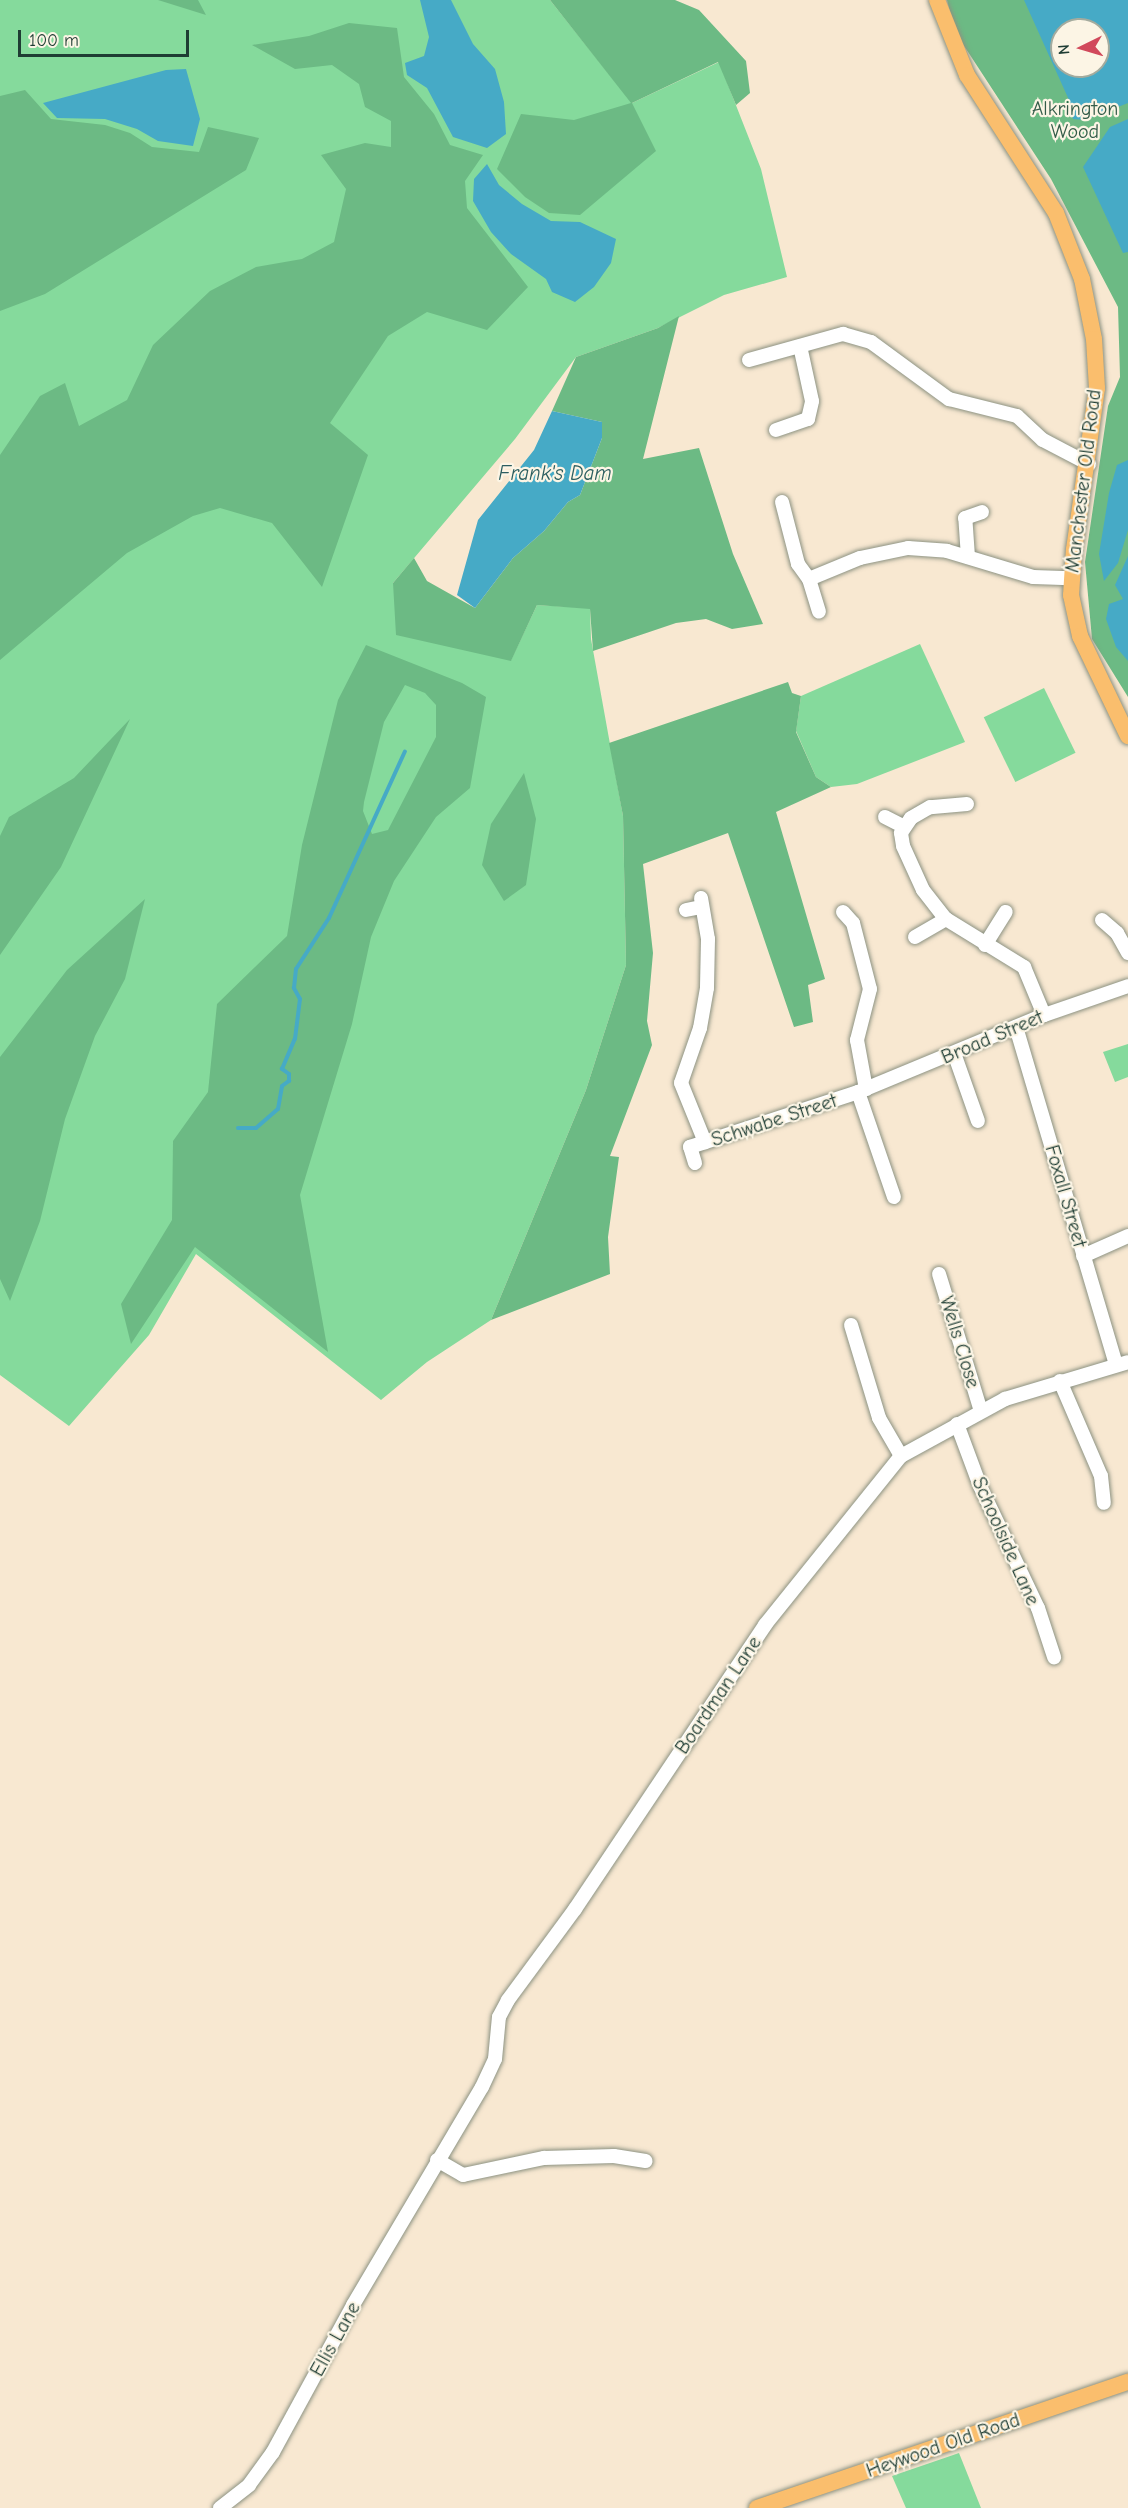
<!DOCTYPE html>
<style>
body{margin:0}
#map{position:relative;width:1128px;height:2508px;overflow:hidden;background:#f8e8d1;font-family:"Comic Neue",sans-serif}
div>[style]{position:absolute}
.green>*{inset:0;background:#85da9c;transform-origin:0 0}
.forest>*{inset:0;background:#6cba84}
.water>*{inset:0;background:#46aac6}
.stream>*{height:4px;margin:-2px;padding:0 2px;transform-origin:2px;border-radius:2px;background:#46aac6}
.roads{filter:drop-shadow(0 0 2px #8c9282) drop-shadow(0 0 2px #8c9282)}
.minor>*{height:14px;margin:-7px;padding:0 7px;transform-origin:7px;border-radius:7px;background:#fff}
.major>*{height:16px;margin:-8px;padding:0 8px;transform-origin:8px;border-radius:8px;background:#fabe6d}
span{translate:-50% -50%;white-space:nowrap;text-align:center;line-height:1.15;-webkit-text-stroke:4.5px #fcf5e5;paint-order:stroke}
.park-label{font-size:20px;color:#335c49}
.street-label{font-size:20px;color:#1f3d34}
.water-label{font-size:21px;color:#2b5e60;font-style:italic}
.north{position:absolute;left:1050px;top:18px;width:60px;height:60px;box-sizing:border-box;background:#fcf5e5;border:2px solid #a4ab9e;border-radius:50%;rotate:265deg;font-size:16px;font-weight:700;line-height:24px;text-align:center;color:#1f3d34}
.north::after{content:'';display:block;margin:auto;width:21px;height:27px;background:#d1495b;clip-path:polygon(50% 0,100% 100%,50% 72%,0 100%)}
.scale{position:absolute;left:18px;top:30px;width:171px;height:27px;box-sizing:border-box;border:3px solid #1f3d34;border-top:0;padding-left:8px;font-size:18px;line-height:21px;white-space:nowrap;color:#1f3d34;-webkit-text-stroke:4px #fcf5e5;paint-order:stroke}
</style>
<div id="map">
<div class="green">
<div style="clip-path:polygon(0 0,550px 0,632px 103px,719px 62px,761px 169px,787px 277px,724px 295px,658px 328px,576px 357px,515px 439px,393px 583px,511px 660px,537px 605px,590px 608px,591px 639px,623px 816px,626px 965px,586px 1090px,491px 1320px,427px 1362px,381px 1400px,196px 1254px,149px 1335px,69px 1426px,0 1375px)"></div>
<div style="clip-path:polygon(920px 644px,965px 742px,857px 784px,831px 787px,816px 777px,796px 731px,801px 696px)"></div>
<div style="left:1044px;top:688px;width:72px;height:67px;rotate:64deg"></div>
<div style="clip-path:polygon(1128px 1044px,1128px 1077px,1115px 1082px,1103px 1052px)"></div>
<div style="clip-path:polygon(959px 2453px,981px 2508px,906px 2508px,892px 2476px)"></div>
</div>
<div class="forest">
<div style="clip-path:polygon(158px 0,198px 0,206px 15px)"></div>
<div style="clip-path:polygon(550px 0,675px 0,699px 10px,746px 61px,750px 93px,736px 105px,718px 62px,632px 103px,656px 151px,580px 215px,549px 213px,525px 197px,497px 169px,521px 114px,574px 120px,631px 103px)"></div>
<div style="clip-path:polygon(evenodd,947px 0,1128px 0,1128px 697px,1092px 639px,1085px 562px,1108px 406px,1120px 377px,1118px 307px,1051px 179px,955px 32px,947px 0,1062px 30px,1098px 30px,1098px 66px,1062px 66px,1062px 30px)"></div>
<div style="clip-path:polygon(349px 23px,397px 28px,404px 77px,434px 114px,450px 145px,483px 155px,465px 181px,467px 208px,528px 287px,487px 330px,427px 312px,388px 336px,330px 423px,368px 455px,322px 587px,272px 523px,220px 508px,193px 516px,127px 553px,0 660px,0 455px,40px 396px,65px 383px,79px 426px,127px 400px,153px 345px,210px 291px,256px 267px,302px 259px,334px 242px,346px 189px,321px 155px,365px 143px,391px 147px,391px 121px,365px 107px,359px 84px,332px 65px,295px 69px,252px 45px,309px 36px)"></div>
<div style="clip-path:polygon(25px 90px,51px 119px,105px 125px,130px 133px,152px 147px,199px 152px,208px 127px,259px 138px,246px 170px,45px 294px,0 311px,0 96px)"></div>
<div style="clip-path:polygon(679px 316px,643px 459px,699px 448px,733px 554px,763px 624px,732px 629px,706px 619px,676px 623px,593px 651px,590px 609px,537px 605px,511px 661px,396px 635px,393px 583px,414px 558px,427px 581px,475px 608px,513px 558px,544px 531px,568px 502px,580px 495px,602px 438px,602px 422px,552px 411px,576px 357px,658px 328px)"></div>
<div style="clip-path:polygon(evenodd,366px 645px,462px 683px,486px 697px,470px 788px,436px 817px,394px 881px,371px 937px,352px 1024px,300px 1195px,328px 1352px,195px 1247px,131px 1344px,121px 1304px,172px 1220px,173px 1141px,208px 1092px,217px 1004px,287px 936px,302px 845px,338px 700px,366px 645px,405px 685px,425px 693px,436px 705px,436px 737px,388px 830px,372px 834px,363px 811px,364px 802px,384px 722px,405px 685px)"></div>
<div style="clip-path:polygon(788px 682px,792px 693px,801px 696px,796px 732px,816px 777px,831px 787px,776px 812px,825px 979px,808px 985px,813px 1022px,794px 1027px,728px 833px,643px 864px,653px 953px,647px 1021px,652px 1045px,610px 1156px,619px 1157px,608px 1237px,610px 1274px,491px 1320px,586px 1090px,626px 965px,623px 816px,609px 743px)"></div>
<div style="clip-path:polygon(130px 719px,61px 867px,0 955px,0 836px,9px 817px,74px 778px)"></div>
<div style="clip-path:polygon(524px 773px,536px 819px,526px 885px,504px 901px,482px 865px,491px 824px)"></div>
<div style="clip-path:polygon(145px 899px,125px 979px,95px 1036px,65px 1119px,40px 1221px,10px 1301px,0 1279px,0 1057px,67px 970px)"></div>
</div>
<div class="water">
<div style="clip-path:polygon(420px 0,451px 0,473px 44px,495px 69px,504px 102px,506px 134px,487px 148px,453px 137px,427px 88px,407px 75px,405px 63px,424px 56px,429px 37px)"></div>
<div style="clip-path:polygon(evenodd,1024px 0,1128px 0,1128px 103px,1085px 120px,1073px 119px,1069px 100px,1024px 0,1062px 30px,1098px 30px,1098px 66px,1062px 66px,1062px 30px)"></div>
<div style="clip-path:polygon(186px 69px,200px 119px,193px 146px,158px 141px,137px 129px,105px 119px,57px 118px,43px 103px,166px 70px)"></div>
<div style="clip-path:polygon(1128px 119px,1128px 252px,1123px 253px,1083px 167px,1110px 127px)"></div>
<div style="clip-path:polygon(487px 164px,499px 185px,522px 204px,551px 221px,580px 222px,616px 239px,611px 263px,594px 287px,575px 302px,552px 292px,546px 279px,511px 254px,491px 232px,473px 201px,474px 179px)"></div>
<div style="clip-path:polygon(552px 411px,602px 422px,602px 438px,580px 495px,568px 502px,544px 531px,513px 558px,475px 608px,457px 595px,478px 520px,534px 450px)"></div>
<div style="clip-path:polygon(1128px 460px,1128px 530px,1118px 563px,1104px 581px,1099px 554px,1109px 493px,1117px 465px)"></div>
<div style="clip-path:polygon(1128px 556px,1128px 661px,1116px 647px,1106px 619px,1109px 604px,1123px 599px,1115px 585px)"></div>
</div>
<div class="stream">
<div style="left:238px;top:1128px;width:18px"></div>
<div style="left:256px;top:1128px;width:29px;rotate:-41deg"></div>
<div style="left:278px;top:1109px;width:23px;rotate:-80deg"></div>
<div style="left:282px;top:1086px;width:9px;rotate:-36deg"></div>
<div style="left:289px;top:1081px;width:7px;rotate:-90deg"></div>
<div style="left:289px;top:1074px;width:9px;rotate:-144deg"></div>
<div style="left:282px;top:1069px;width:33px;rotate:-67deg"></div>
<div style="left:295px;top:1039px;width:40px;rotate:-82.9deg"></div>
<div style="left:300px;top:999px;width:13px;rotate:-119deg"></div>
<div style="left:294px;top:988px;width:19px;rotate:-84deg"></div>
<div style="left:296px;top:969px;width:61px;rotate:-57.1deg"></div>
<div style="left:329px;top:918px;width:183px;rotate:-65.5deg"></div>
</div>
<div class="roads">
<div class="minor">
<div style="left:749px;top:360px;width:98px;rotate:-15.5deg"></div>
<div style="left:843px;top:334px;width:29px;rotate:16deg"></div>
<div style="left:871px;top:342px;width:97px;rotate:36.2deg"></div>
<div style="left:949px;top:399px;width:70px;rotate:14deg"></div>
<div style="left:1017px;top:416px;width:35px;rotate:43deg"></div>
<div style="left:1043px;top:440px;width:52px;rotate:27.6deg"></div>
<div style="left:776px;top:430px;width:34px;rotate:-19deg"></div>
<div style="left:808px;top:419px;width:18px;rotate:-77deg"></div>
<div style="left:812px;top:401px;width:56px;rotate:-102.3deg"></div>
<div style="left:782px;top:502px;width:64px;rotate:75.5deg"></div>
<div style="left:798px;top:564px;width:19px;rotate:54deg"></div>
<div style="left:809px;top:579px;width:34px;rotate:73deg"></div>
<div style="left:968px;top:557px;width:39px;rotate:-94deg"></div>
<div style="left:965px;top:518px;width:18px;rotate:-19deg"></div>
<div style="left:809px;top:579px;width:55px;rotate:-22.4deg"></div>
<div style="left:860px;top:558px;width:49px;rotate:-11.8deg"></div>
<div style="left:908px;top:548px;width:39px;rotate:4deg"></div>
<div style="left:947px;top:551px;width:90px;rotate:16.8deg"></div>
<div style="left:1033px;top:577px;width:37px;rotate:2deg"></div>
<div style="left:967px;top:804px;width:37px;rotate:175deg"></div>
<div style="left:930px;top:807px;width:22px;rotate:150deg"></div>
<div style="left:911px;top:818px;width:18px;rotate:124deg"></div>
<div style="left:901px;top:833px;width:13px;rotate:81deg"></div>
<div style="left:903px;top:846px;width:48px;rotate:65.6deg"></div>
<div style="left:923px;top:890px;width:37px;rotate:52deg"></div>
<div style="left:946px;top:919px;width:92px;rotate:31.6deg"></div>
<div style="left:1024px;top:967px;width:52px;rotate:67.4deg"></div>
<div style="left:885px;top:817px;width:22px;rotate:27deg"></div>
<div style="left:701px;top:898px;width:42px;rotate:80.3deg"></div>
<div style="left:708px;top:939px;width:49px;rotate:91.2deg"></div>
<div style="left:707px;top:988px;width:41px;rotate:99.9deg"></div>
<div style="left:700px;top:1028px;width:58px;rotate:109.1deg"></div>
<div style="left:681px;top:1083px;width:64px;rotate:67.9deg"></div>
<div style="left:686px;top:910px;width:16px;rotate:-11deg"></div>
<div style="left:843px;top:912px;width:15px;rotate:48deg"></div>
<div style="left:853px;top:923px;width:68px;rotate:75.6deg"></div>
<div style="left:870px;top:989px;width:53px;rotate:104.3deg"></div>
<div style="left:857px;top:1040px;width:50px;rotate:79.6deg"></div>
<div style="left:1102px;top:920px;width:20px;rotate:41deg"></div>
<div style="left:1117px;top:933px;width:23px;rotate:61deg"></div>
<div style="left:915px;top:937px;width:36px;rotate:-30deg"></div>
<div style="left:985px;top:945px;width:39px;rotate:-58deg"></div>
<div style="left:1016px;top:1027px;width:352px;rotate:73.5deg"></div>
<div style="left:954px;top:1053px;width:72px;rotate:70.6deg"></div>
<div style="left:858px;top:1092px;width:111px;rotate:71.1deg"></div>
<div style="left:695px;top:1163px;width:17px;rotate:-107deg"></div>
<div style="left:690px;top:1147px;width:177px;rotate:-18.1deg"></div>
<div style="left:858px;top:1092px;width:201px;rotate:-22.5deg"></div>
<div style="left:1044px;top:1015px;width:89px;rotate:-19deg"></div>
<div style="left:1083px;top:1256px;width:49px;rotate:-24deg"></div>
<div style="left:939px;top:1274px;width:143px;rotate:73deg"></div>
<div style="left:851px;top:1325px;width:97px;rotate:73.2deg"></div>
<div style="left:879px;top:1418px;width:44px;rotate:59.9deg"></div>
<div style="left:1060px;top:1381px;width:103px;rotate:66.7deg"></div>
<div style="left:1101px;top:1476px;width:27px;rotate:84deg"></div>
<div style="left:957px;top:1424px;width:66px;rotate:69.6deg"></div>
<div style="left:980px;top:1486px;width:135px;rotate:64.6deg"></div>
<div style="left:1038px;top:1608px;width:52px;rotate:71.9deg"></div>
<div style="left:437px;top:2160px;width:30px;rotate:30deg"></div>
<div style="left:463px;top:2175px;width:83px;rotate:-11.9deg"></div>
<div style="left:544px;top:2158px;width:70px;rotate:-1.6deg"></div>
<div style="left:614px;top:2156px;width:32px;rotate:9deg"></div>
<div style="left:220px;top:2508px;width:37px;rotate:-38deg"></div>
<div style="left:249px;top:2485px;width:41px;rotate:-54deg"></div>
<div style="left:273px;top:2452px;width:167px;rotate:-61.4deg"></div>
<div style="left:353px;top:2305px;width:253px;rotate:-59.4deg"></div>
<div style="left:482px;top:2087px;width:31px;rotate:-65deg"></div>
<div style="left:495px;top:2059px;width:42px;rotate:-84.6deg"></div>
<div style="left:499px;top:2017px;width:19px;rotate:-62deg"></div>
<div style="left:508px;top:2000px;width:113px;rotate:-53.6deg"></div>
<div style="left:575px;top:1909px;width:342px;rotate:-56.2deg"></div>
<div style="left:765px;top:1625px;width:217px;rotate:-51.2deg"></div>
<div style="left:901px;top:1456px;width:119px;rotate:-28.7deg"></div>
<div style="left:1005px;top:1399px;width:128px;rotate:-16.7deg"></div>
</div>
<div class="major">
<div style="left:937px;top:0;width:81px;rotate:68.2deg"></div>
<div style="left:967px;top:75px;width:164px;rotate:57.2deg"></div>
<div style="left:1056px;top:213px;width:71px;rotate:68.5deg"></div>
<div style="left:1082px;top:279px;width:61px;rotate:78.7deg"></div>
<div style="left:1094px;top:339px;width:49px;rotate:86.5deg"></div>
<div style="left:1097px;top:388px;width:163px;rotate:98.1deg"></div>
<div style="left:1074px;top:549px;width:46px;rotate:93.7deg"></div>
<div style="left:1071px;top:595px;width:42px;rotate:77.6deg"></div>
<div style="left:1080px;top:636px;width:111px;rotate:64.4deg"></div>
<div style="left:757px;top:2508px;width:392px;rotate:-18.8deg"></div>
</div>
</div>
<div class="park-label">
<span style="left:1075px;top:120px">Alkrington<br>Wood</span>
</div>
<div class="street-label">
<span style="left:1083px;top:481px;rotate:-83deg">Manchester Old Road</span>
<span style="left:992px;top:1037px;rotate:-23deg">Broad Street</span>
<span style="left:774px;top:1120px;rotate:-18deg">Schwabe Street</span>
<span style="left:1066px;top:1196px;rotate:74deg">Foxall Street</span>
<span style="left:960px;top:1342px;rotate:73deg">Wells Close</span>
<span style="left:1006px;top:1541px;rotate:66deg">Schoolside Lane</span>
<span style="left:718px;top:1695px;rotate:-56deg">Boardman Lane</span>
<span style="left:335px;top:2339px;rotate:-61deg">Ellis Lane</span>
<span style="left:943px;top:2445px;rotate:-19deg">Heywood Old Road</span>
</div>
<div class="water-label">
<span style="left:555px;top:473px">Frank's Dam</span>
</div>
<div class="north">N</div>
<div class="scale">100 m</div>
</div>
